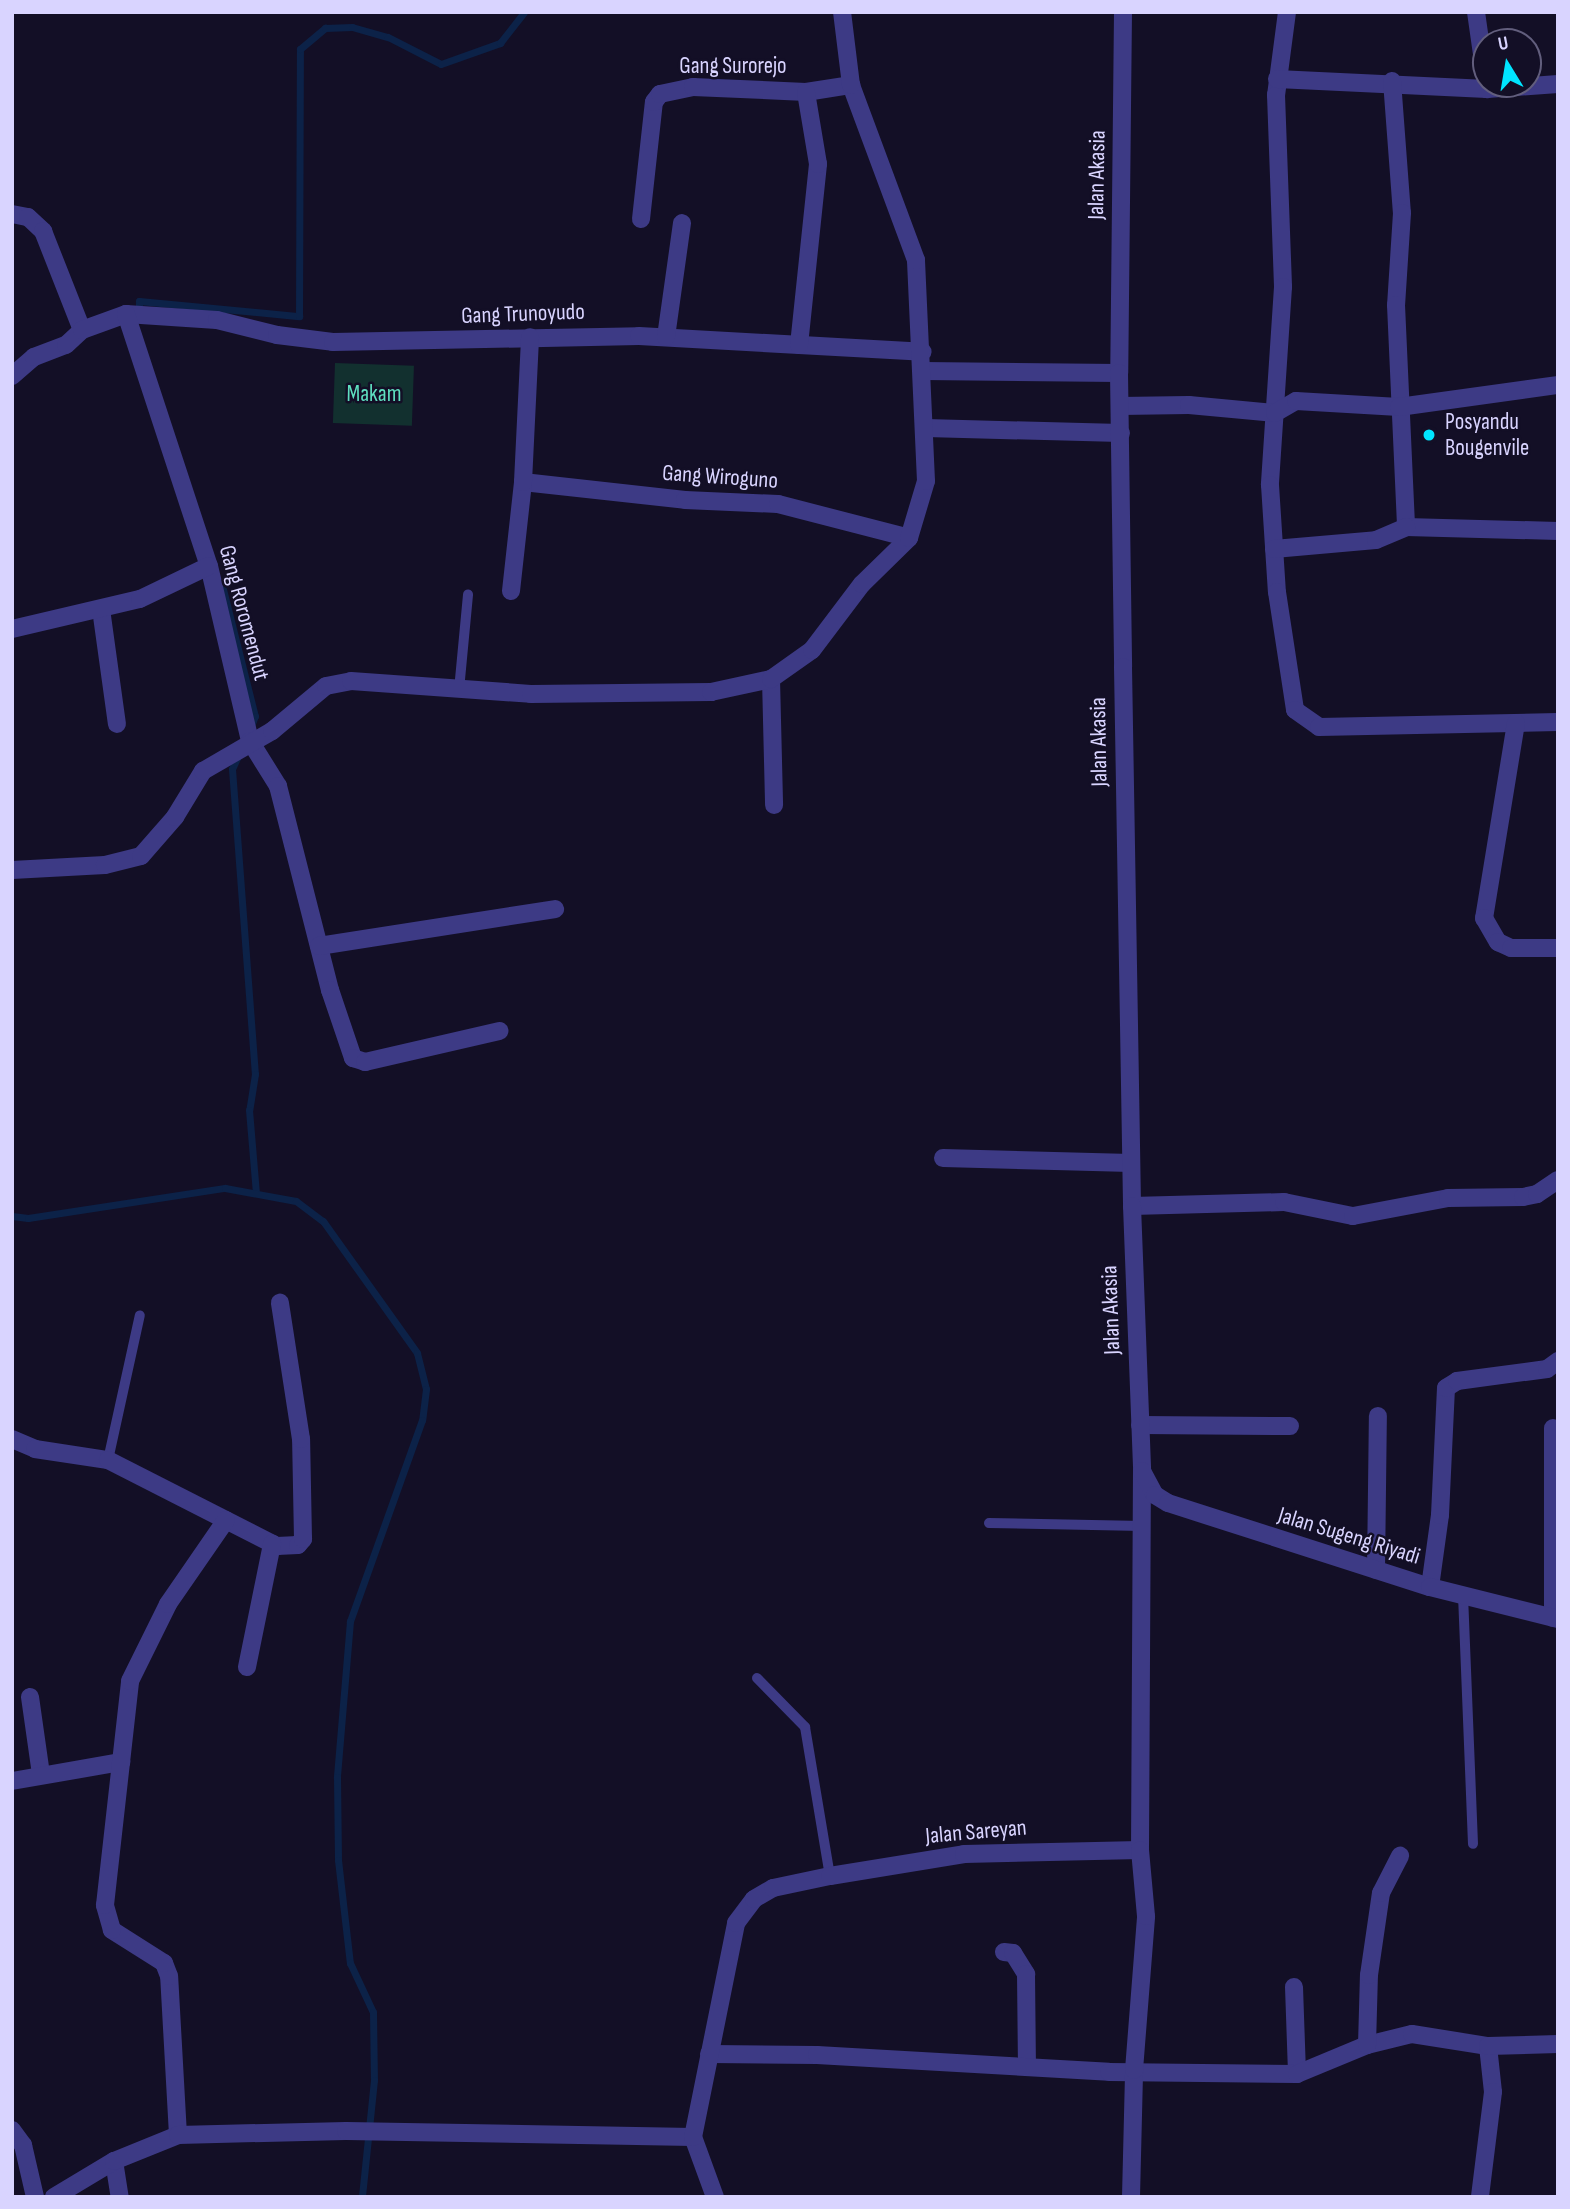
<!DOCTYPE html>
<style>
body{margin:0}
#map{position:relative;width:1570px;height:2209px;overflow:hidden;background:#130f26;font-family:"Sofia Sans Condensed",sans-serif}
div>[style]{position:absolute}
.green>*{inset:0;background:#12302f;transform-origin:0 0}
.stream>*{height:7px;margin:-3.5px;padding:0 3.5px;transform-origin:3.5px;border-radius:3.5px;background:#0c2248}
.service>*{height:10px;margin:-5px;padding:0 5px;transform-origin:5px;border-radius:5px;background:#3d3a85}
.minor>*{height:18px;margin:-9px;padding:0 9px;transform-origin:9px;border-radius:9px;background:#3d3a85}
.tertiary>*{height:18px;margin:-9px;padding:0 9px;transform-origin:9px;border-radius:9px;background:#3d3a85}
.dots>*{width:19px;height:19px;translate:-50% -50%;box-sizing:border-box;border:4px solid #130f26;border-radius:50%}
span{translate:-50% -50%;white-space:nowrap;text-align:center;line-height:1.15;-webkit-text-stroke:5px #130f26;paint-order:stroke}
.street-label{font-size:23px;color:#d9d4ff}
.park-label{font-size:23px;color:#5fe0c0}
.poi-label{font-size:23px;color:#d9d4ff}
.left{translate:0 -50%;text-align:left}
.frame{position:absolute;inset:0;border:14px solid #d9d4ff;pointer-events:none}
.north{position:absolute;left:1472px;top:28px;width:70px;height:70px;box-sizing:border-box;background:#130f26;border:2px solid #625e7d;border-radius:50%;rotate:349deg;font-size:19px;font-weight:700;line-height:28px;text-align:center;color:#d9d4ff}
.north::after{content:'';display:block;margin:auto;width:24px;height:32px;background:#00e5ff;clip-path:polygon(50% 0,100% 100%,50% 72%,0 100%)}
</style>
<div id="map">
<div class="green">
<div style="left:335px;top:363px;width:79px;height:60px;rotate:2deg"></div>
</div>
<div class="stream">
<div style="left:139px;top:315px;width:14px;rotate:-90deg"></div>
<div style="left:139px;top:301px;width:161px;rotate:5.4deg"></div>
<div style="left:299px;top:316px;width:267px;rotate:-89.8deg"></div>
<div style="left:300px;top:49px;width:33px;rotate:-40deg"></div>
<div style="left:325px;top:28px;width:27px;rotate:-2deg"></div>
<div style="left:352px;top:27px;width:37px;rotate:16deg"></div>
<div style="left:388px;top:37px;width:59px;rotate:27deg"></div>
<div style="left:441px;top:64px;width:63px;rotate:-19.6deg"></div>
<div style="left:500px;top:43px;width:39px;rotate:-52deg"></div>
<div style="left:223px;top:589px;width:131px;rotate:75.9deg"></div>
<div style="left:255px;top:716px;width:11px;rotate:112deg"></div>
<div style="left:238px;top:756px;width:14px;rotate:115deg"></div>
<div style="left:232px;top:769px;width:306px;rotate:85.7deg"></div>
<div style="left:255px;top:1074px;width:36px;rotate:99deg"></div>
<div style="left:249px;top:1110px;width:83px;rotate:85.2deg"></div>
<div style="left:12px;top:1216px;width:16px;rotate:7deg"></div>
<div style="left:28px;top:1218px;width:199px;rotate:-8.7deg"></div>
<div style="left:225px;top:1188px;width:72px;rotate:10.4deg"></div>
<div style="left:296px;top:1201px;width:34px;rotate:37deg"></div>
<div style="left:323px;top:1221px;width:162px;rotate:54.5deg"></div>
<div style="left:417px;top:1353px;width:37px;rotate:76deg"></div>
<div style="left:426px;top:1389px;width:31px;rotate:97deg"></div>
<div style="left:422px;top:1420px;width:214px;rotate:109.7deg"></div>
<div style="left:350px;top:1621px;width:157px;rotate:94.8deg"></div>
<div style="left:337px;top:1777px;width:83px;rotate:89.3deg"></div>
<div style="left:338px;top:1860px;width:104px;rotate:83.4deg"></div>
<div style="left:350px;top:1963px;width:54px;rotate:64.9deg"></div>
<div style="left:373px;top:2012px;width:68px;rotate:89.2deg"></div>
<div style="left:374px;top:2080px;width:118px;rotate:95.9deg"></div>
</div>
<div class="service">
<div style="left:459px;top:690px;width:96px;rotate:-84.6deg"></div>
<div style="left:108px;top:1460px;width:148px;rotate:-77.6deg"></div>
<div style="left:989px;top:1523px;width:154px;rotate:1.1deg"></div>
<div style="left:1463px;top:1595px;width:249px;rotate:87.7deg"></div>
<div style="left:757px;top:1678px;width:69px;rotate:45.6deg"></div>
<div style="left:805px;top:1727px;width:151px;rotate:80.5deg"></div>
</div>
<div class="minor">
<div style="left:1287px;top:12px;width:84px;rotate:97.5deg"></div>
<div style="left:1276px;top:95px;width:192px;rotate:87.9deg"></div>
<div style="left:1283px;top:287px;width:198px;rotate:93.8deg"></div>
<div style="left:1270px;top:485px;width:107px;rotate:86.3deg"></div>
<div style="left:1277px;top:592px;width:119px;rotate:81.3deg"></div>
<div style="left:1295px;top:710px;width:29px;rotate:35deg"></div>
<div style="left:1319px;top:727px;width:239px;rotate:-1.2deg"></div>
<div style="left:1476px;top:12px;width:78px;rotate:81.9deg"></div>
<div style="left:1487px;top:89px;width:71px;rotate:-4deg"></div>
<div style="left:1277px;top:79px;width:210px;rotate:2.7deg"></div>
<div style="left:1392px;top:81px;width:132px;rotate:85.7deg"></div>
<div style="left:1402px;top:213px;width:92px;rotate:93.7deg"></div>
<div style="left:1396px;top:305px;width:222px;rotate:87.4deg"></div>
<div style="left:1406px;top:527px;width:152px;rotate:1.5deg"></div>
<div style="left:12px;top:214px;width:16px;rotate:11deg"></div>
<div style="left:28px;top:217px;width:21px;rotate:43deg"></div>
<div style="left:43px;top:231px;width:106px;rotate:68.5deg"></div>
<div style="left:641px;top:219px;width:118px;rotate:-83.7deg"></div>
<div style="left:654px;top:102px;width:10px;rotate:-53deg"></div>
<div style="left:660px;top:94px;width:34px;rotate:-12deg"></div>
<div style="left:693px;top:87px;width:113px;rotate:2.5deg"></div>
<div style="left:806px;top:92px;width:46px;rotate:-8.8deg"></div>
<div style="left:126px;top:314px;width:91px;rotate:3.8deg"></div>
<div style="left:217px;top:320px;width:62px;rotate:14deg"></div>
<div style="left:277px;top:335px;width:56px;rotate:7.1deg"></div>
<div style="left:333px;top:342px;width:306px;rotate:-1.1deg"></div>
<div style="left:639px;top:336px;width:284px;rotate:3.2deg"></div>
<div style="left:666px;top:337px;width:115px;rotate:-82deg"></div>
<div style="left:799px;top:345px;width:182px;rotate:-84deg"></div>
<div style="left:818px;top:164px;width:73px;rotate:-99.5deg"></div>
<div style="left:923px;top:371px;width:196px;rotate:0.6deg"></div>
<div style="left:12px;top:376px;width:29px;rotate:-41deg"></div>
<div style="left:34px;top:357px;width:34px;rotate:-21deg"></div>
<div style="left:66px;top:345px;width:22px;rotate:-43deg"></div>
<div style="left:82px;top:330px;width:47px;rotate:-20deg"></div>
<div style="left:126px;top:314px;width:265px;rotate:71.8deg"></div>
<div style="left:209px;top:566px;width:180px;rotate:76.8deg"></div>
<div style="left:250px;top:741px;width:53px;rotate:58.1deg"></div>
<div style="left:278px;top:786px;width:211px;rotate:75.7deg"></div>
<div style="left:330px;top:990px;width:72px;rotate:71.3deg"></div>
<div style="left:353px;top:1058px;width:13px;rotate:18deg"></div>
<div style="left:365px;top:1062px;width:138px;rotate:-13deg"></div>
<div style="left:1120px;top:406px;width:69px;rotate:-0.8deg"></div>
<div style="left:1189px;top:405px;width:86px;rotate:5.3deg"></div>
<div style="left:1275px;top:413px;width:24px;rotate:-30deg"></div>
<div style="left:1296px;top:401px;width:103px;rotate:3.3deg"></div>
<div style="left:1399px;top:407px;width:161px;rotate:-7.9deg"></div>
<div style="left:926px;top:428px;width:195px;rotate:1.5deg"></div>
<div style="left:523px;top:482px;width:163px;rotate:6.3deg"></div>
<div style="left:685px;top:500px;width:93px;rotate:2.5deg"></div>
<div style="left:778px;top:504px;width:135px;rotate:14.5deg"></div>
<div style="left:1274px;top:549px;width:102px;rotate:-5deg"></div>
<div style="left:1376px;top:540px;width:33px;rotate:-23deg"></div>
<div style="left:511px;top:591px;width:110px;rotate:-83.7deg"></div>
<div style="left:523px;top:482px;width:145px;rotate:-87.2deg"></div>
<div style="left:101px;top:609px;width:116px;rotate:82.1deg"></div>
<div style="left:12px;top:629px;width:131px;rotate:-13.2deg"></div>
<div style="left:140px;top:599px;width:76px;rotate:-25.6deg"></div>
<div style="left:771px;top:679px;width:126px;rotate:88.6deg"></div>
<div style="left:1516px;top:723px;width:198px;rotate:99.3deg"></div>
<div style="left:1484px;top:918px;width:28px;rotate:60deg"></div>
<div style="left:1498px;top:942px;width:14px;rotate:25deg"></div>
<div style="left:1511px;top:948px;width:47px"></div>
<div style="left:12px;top:870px;width:93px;rotate:-3.1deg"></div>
<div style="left:105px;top:865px;width:37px;rotate:-14deg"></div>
<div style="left:141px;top:856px;width:52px;rotate:-48.9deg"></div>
<div style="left:175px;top:817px;width:54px;rotate:-58.7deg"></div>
<div style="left:203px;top:771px;width:80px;rotate:-30.1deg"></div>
<div style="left:272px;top:731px;width:70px;rotate:-39.8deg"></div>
<div style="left:326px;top:686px;width:25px;rotate:-11deg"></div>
<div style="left:351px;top:681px;width:180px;rotate:4.1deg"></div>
<div style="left:531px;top:694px;width:180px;rotate:-0.6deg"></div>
<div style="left:711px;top:692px;width:61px;rotate:-12.2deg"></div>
<div style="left:771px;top:679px;width:50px;rotate:-35.3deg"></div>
<div style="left:812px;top:650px;width:83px;rotate:-52.9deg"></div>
<div style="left:862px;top:584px;width:66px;rotate:-44.4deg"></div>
<div style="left:909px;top:538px;width:59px;rotate:-73.4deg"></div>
<div style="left:926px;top:481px;width:221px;rotate:-92.6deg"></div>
<div style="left:916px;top:260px;width:187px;rotate:-110.4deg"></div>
<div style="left:851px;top:85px;width:74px;rotate:-97deg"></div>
<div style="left:319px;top:946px;width:239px;rotate:-8.9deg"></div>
<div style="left:943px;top:1158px;width:188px;rotate:1.5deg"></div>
<div style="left:1132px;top:1206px;width:152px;rotate:-1.5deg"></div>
<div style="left:1284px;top:1202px;width:70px;rotate:11.5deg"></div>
<div style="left:1353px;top:1216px;width:97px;rotate:-10.7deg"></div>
<div style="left:1448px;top:1198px;width:75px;rotate:-0.8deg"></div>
<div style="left:1523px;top:1197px;width:14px;rotate:-12deg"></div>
<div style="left:1537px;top:1194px;width:25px;rotate:-34deg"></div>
<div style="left:1140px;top:1425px;width:150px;rotate:0.4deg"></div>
<div style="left:1553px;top:1428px;width:190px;rotate:90deg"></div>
<div style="left:12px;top:1439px;width:25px;rotate:23deg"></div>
<div style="left:35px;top:1449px;width:74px;rotate:8.6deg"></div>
<div style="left:108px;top:1460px;width:190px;rotate:27deg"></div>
<div style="left:277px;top:1546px;width:21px;rotate:-3deg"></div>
<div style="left:298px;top:1545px;width:8px;rotate:-50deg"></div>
<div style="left:303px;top:1539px;width:100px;rotate:-91.1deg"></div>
<div style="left:301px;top:1439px;width:138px;rotate:-98.8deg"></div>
<div style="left:1376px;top:1570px;width:154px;rotate:-89.3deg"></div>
<div style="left:1430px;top:1587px;width:73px;rotate:-82.1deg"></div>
<div style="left:1440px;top:1515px;width:127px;rotate:-87.3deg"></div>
<div style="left:1446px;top:1388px;width:13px;rotate:-32deg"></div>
<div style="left:1457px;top:1381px;width:91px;rotate:-7.6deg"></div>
<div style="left:1547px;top:1369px;width:14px;rotate:-36deg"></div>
<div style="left:247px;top:1667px;width:126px;rotate:-78.5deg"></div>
<div style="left:30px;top:1697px;width:78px;rotate:81.9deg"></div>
<div style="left:12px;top:1781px;width:111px;rotate:-9.9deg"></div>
<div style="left:1004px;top:1952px;width:9px;rotate:6deg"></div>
<div style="left:1013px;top:1953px;width:25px;rotate:58deg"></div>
<div style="left:1026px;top:1974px;width:92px;rotate:89.4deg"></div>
<div style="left:1294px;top:1987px;width:87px;rotate:88deg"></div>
<div style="left:1367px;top:2045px;width:46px;rotate:-13.7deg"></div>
<div style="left:1412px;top:2034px;width:77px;rotate:9deg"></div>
<div style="left:1488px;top:2046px;width:46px;rotate:83.8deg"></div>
<div style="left:1493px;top:2092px;width:106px;rotate:97.1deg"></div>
<div style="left:1488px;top:2046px;width:70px;rotate:-1.6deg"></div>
<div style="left:709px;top:2054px;width:108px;rotate:0.5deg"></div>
<div style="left:817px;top:2055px;width:292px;rotate:3.3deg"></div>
<div style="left:1109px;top:2072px;width:188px;rotate:0.6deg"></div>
<div style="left:1297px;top:2074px;width:76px;rotate:-22.5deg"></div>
<div style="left:1367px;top:2045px;width:70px;rotate:-88.4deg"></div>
<div style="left:1369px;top:1975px;width:83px;rotate:-81.7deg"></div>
<div style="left:1381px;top:1893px;width:42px;rotate:-62.8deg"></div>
<div style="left:12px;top:2130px;width:19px;rotate:54deg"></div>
<div style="left:23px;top:2145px;width:53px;rotate:77deg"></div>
<div style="left:178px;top:2135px;width:159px;rotate:-93.2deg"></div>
<div style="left:169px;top:1976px;width:14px;rotate:-111deg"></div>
<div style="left:164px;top:1963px;width:62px;rotate:-147.6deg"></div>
<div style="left:112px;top:1930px;width:26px;rotate:-106deg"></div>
<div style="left:105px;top:1905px;width:225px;rotate:-83.6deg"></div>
<div style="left:130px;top:1681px;width:86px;rotate:-63.7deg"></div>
<div style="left:168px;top:1604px;width:102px;rotate:-55.4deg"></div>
<div style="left:114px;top:2161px;width:36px;rotate:81deg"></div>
<div style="left:54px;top:2197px;width:70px;rotate:-31deg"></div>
<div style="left:114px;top:2161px;width:69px;rotate:-22.1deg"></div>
<div style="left:178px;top:2135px;width:168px;rotate:-1.4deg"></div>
<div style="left:346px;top:2131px;width:347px;rotate:1deg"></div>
<div style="left:715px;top:2197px;width:64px;rotate:-110.1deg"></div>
<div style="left:693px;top:2137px;width:218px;rotate:-78.6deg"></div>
<div style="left:736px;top:1923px;width:30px;rotate:-53deg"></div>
<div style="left:754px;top:1899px;width:22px;rotate:-30deg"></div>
<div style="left:773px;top:1888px;width:58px;rotate:-11.9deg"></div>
<div style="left:830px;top:1876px;width:136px;rotate:-9.3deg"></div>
<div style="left:964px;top:1854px;width:176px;rotate:-1.3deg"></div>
<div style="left:1140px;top:1850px;width:379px;rotate:-89.7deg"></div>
<div style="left:1131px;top:2197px;width:127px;rotate:-88.6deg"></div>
<div style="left:1134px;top:2070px;width:154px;rotate:-85.5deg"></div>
<div style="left:1146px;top:1916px;width:66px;rotate:-95.2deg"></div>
</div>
<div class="tertiary">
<div style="left:1123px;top:12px;width:361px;rotate:90.6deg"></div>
<div style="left:1119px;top:373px;width:294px;rotate:89.2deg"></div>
<div style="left:1123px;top:667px;width:539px;rotate:89.04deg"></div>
<div style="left:1132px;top:1206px;width:265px;rotate:87.8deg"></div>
<div style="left:1142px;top:1471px;width:27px;rotate:62deg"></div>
<div style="left:1155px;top:1495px;width:15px;rotate:32deg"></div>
<div style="left:1168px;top:1503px;width:275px;rotate:17.8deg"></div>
<div style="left:1430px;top:1587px;width:132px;rotate:14deg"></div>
</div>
<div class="dots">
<div style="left:1429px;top:435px;background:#00e5ff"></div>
</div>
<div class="street-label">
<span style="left:733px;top:66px">Gang Surorejo</span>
<span style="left:1097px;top:175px;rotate:-89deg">Jalan Akasia</span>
<span style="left:523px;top:314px;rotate:-2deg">Gang Trunoyudo</span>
<span style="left:720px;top:477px;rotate:4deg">Gang Wiroguno</span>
<span style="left:244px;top:613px;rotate:75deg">Gang Roromendut</span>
<span style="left:1099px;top:742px;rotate:-91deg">Jalan Akasia</span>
<span style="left:1111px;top:1310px;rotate:-92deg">Jalan Akasia</span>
<span style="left:1349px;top:1536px;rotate:17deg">Jalan Sugeng Riyadi</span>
<span style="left:976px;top:1832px;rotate:-5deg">Jalan Sareyan</span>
</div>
<div class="park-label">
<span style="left:374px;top:394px">Makam</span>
</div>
<div class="poi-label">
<span class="left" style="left:1445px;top:435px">Posyandu<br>Bougenvile</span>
</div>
<div class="frame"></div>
<div class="north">U</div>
</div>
